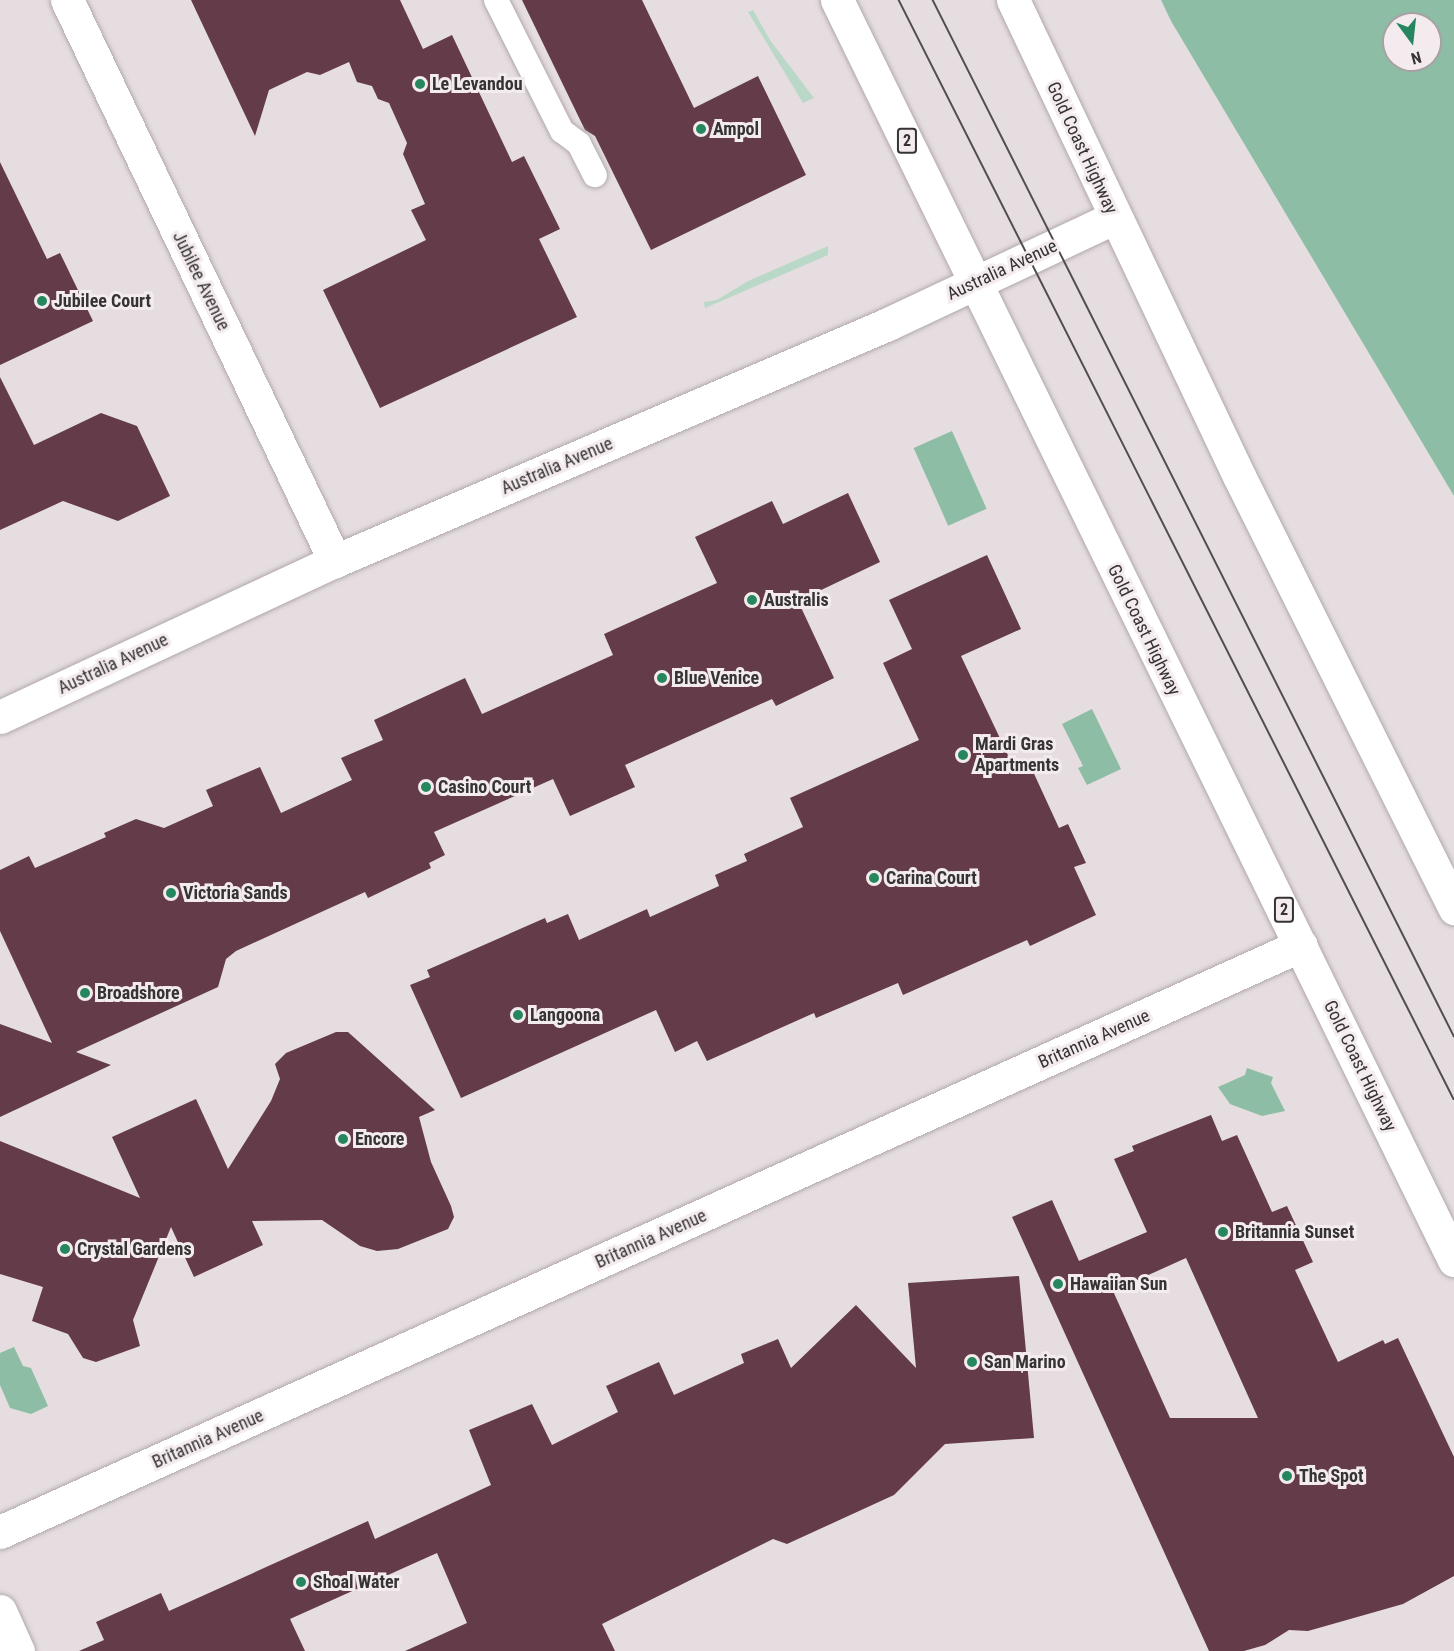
<!DOCTYPE html>
<style>
body{margin:0}
#map{position:relative;width:1454px;height:1651px;overflow:hidden;background:#e6dde0;font-family:"Roboto Condensed",sans-serif}
div>[style]{position:absolute}
.green>*{inset:0;background:#bad8c8}
.water>*{inset:0;background:#8ebda5;transform-origin:0 0}
.building>*{inset:0;background:#643b48}
.roads{filter:drop-shadow(0 0 2px #b0a8aa) drop-shadow(0 0 2px #b0a8aa)}
.lane>*{height:24px;margin:-12px;padding:0 12px;transform-origin:12px;border-radius:12px;background:#fff}
.street>*{height:33px;margin:-16.5px;padding:0 16.5px;transform-origin:16.5px;border-radius:16.5px;background:#fff}
.highway>*{height:33px;margin:-16.5px;padding:0 16.5px;transform-origin:16.5px;border-radius:16.5px;background:#fff}
.tram>*{height:1.5px;margin:-0.75px;padding:0 0.75px;transform-origin:0.75px;border-radius:0.75px;background:#524e4f}
.dots>*{width:16px;height:16px;translate:-50% -50%;box-sizing:border-box;border:3px solid #f3ebed;border-radius:50%}
span{translate:-50% -50%;white-space:nowrap;text-align:center;line-height:1.15;-webkit-text-stroke:6px #f3ebed;paint-order:stroke}
.shield-label span{padding:2px 4px;background:#f3ebed;border:2px solid;border-radius:4px;-webkit-text-stroke-width:0}
.shield-label{font-size:16px;color:#363334;font-weight:700}
.poi-label{font-size:18px;color:#363334;font-weight:700}
.left{translate:0 -50%;text-align:left}
.street-label{font-size:18px;color:#363334}
.north{position:absolute;left:1382px;top:12px;width:60px;height:60px;box-sizing:border-box;background:#f3ebed;border:2px solid #a7a1a3;border-radius:50%;rotate:165deg;font-size:16px;font-weight:700;line-height:24px;text-align:center;color:#363334}
.north::after{content:'';display:block;margin:auto;width:21px;height:27px;background:#26875f;clip-path:polygon(50% 0,100% 100%,50% 72%,0 100%)}
</style>
<div id="map">
<div class="green">
<div style="clip-path:polygon(753px 10px,770px 40px,814px 98px,803px 103px,748px 12px)"></div>
<div style="clip-path:polygon(828px 246px,828px 255px,705px 308px,704px 302px,717px 300px,748px 281px)"></div>
</div>
<div class="water">
<div style="clip-path:polygon(evenodd,1161px 0,1454px 0,1454px 496px,1171px 21px,1161px 0,1394px 24px,1430px 24px,1430px 60px,1394px 60px,1394px 24px)"></div>
<div style="left:952px;top:431px;width:85px;height:42px;rotate:66deg"></div>
<div style="clip-path:polygon(1092px 709px,1121px 769px,1087px 785px,1078px 768px,1083px 766px,1062px 724px)"></div>
<div style="clip-path:polygon(1247px 1068px,1273px 1077px,1271px 1083px,1285px 1111px,1262px 1116px,1230px 1104px,1218px 1087px,1245px 1075px)"></div>
<div style="clip-path:polygon(14px 1347px,23px 1366px,31px 1368px,48px 1406px,31px 1414px,10px 1408px,0 1385px,0 1353px)"></div>
</div>
<div class="building">
<div style="clip-path:polygon(191px 0,400px 0,423px 49px,452px 35px,512px 162px,524px 156px,560px 229px,539px 239px,577px 317px,380px 408px,323px 290px,426px 240px,411px 210px,425px 204px,403px 154px,407px 143px,389px 103px,378px 99px,372px 86px,357px 82px,349px 62px,320px 75px,307px 72px,269px 90px,255px 136px)"></div>
<div style="clip-path:polygon(522px 0,642px 0,694px 108px,758px 76px,806px 175px,651px 250px,595px 136px,585px 130px)"></div>
<div style="clip-path:polygon(0 162px,47px 259px,60px 253px,93px 321px,0 365px)"></div>
<div style="clip-path:polygon(0 377px,34px 445px,101px 413px,137px 426px,170px 496px,118px 521px,63px 501px,0 530px)"></div>
<div style="clip-path:polygon(848px 493px,880px 562px,798px 601px,834px 678px,776px 706px,772px 699px,625px 765px,635px 787px,570px 816px,553px 779px,434px 832px,445px 855px,429px 863px,431px 868px,368px 898px,365px 892px,236px 951px,226px 959px,218px 987px,76px 1052px,111px 1065px,0 1117px,0 1024px,52px 1043px,0 931px,0 870px,29px 856px,35px 868px,106px 837px,104px 833px,136px 819px,164px 828px,213px 806px,206px 790px,260px 767px,281px 813px,352px 780px,341px 758px,383px 740px,374px 720px,465px 678px,482px 714px,613px 655px,604px 634px,717px 583px,695px 537px,772px 501px,783px 524px)"></div>
<div style="clip-path:polygon(987px 555px,1021px 629px,961px 656px,1016px 772px,1030px 765px,1059px 828px,1068px 824px,1086px 863px,1074px 867px,1096px 915px,1030px 946px,1027px 940px,903px 995px,898px 983px,816px 1018px,814px 1013px,707px 1061px,697px 1041px,675px 1052px,656px 1010px,461px 1098px,410px 985px,430px 977px,427px 970px,545px 918px,547px 923px,568px 914px,579px 940px,647px 909px,650px 917px,719px 886px,715px 875px,747px 861px,744px 854px,803px 827px,790px 798px,919px 740px,883px 663px,912px 649px,889px 600px)"></div>
<div style="clip-path:polygon(336px 1032px,348px 1032px,435px 1110px,419px 1117px,431px 1162px,451px 1206px,454px 1217px,448px 1229px,398px 1249px,377px 1251px,360px 1246px,322px 1220px,252px 1221px,263px 1245px,194px 1277px,171px 1227px,133px 1320px,140px 1346px,96px 1362px,83px 1358px,68px 1334px,32px 1321px,43px 1287px,0 1274px,0 1141px,140px 1198px,112px 1137px,196px 1099px,228px 1169px,271px 1101px,280px 1079px,275px 1064px,286px 1053px)"></div>
<div style="clip-path:polygon(evenodd,1211px 1115px,1222px 1141px,1237px 1135px,1272px 1212px,1287px 1206px,1313px 1262px,1295px 1270px,1338px 1362px,1383px 1340px,1385px 1344px,1398px 1338px,1454px 1457px,1454px 1576px,1403px 1604px,1308px 1631px,1289px 1630px,1265px 1645px,1244px 1651px,1209px 1651px,1012px 1217px,1052px 1200px,1079px 1261px,1147px 1232px,1114px 1159px,1134px 1151px,1132px 1146px,1211px 1115px,1186px 1258px,1258px 1418px,1170px 1418px,1113px 1291px,1186px 1258px)"></div>
<div style="clip-path:polygon(1019px 1276px,1034px 1438px,945px 1444px,894px 1495px,787px 1544px,773px 1539px,602px 1624px,615px 1651px,405px 1651px,467px 1623px,437px 1553px,290px 1619px,305px 1651px,79px 1651px,104px 1640px,96px 1622px,161px 1593px,169px 1611px,368px 1521px,375px 1539px,491px 1485px,469px 1430px,532px 1404px,552px 1445px,618px 1412px,606px 1386px,659px 1362px,674px 1395px,744px 1363px,741px 1354px,778px 1339px,791px 1368px,856px 1305px,916px 1368px,908px 1283px)"></div>
</div>
<div class="roads">
<div class="lane">
<div style="left:496px;top:0;width:147px;rotate:63.3deg"></div>
<div style="left:562px;top:131px;width:21px;rotate:37deg"></div>
<div style="left:579px;top:144px;width:35px;rotate:63deg"></div>
</div>
<div class="street">
<div style="left:67px;top:0;width:622px;rotate:64.47deg"></div>
<div style="left:0;top:717px;width:370px;rotate:-25deg"></div>
<div style="left:335px;top:561px;width:602px;rotate:-23.2deg"></div>
<div style="left:888px;top:324px;width:251px;rotate:-25.2deg"></div>
<div style="left:0;top:1532px;width:1427px;rotate:-24.28deg"></div>
<div style="left:0;top:1611px;width:44px;rotate:65.8deg"></div>
</div>
<div class="highway">
<div style="left:837px;top:0;width:1403px;rotate:63.91deg"></div>
<div style="left:1013px;top:0;width:527px;rotate:64.6deg"></div>
<div style="left:1239px;top:476px;width:483px;rotate:63.5deg"></div>
</div>
</div>
<div class="tram">
<div style="left:899px;top:0;width:1231px;rotate:63.21deg"></div>
<div style="left:933px;top:0;width:1160px;rotate:63.3deg"></div>
</div>
<div class="dots">
<div style="left:420px;top:84px;background:#26875f"></div>
<div style="left:701px;top:129px;background:#26875f"></div>
<div style="left:42px;top:301px;background:#26875f"></div>
<div style="left:752px;top:600px;background:#26875f"></div>
<div style="left:662px;top:678px;background:#26875f"></div>
<div style="left:963px;top:755px;background:#26875f"></div>
<div style="left:426px;top:787px;background:#26875f"></div>
<div style="left:874px;top:878px;background:#26875f"></div>
<div style="left:171px;top:893px;background:#26875f"></div>
<div style="left:85px;top:993px;background:#26875f"></div>
<div style="left:518px;top:1015px;background:#26875f"></div>
<div style="left:343px;top:1139px;background:#26875f"></div>
<div style="left:1223px;top:1232px;background:#26875f"></div>
<div style="left:65px;top:1249px;background:#26875f"></div>
<div style="left:1058px;top:1284px;background:#26875f"></div>
<div style="left:972px;top:1362px;background:#26875f"></div>
<div style="left:1287px;top:1476px;background:#26875f"></div>
<div style="left:301px;top:1582px;background:#26875f"></div>
</div>
<div class="shield-label">
<span style="left:907px;top:141px">2</span>
<span style="left:1284px;top:910px">2</span>
</div>
<div class="poi-label">
<span class="left" style="left:432px;top:84px">Le Levandou</span>
<span class="left" style="left:713px;top:129px">Ampol</span>
<span class="left" style="left:54px;top:301px">Jubilee Court</span>
<span class="left" style="left:764px;top:600px">Australis</span>
<span class="left" style="left:674px;top:678px">Blue Venice</span>
<span class="left" style="left:975px;top:755px">Mardi Gras<br>Apartments</span>
<span class="left" style="left:438px;top:787px">Casino Court</span>
<span class="left" style="left:886px;top:878px">Carina Court</span>
<span class="left" style="left:183px;top:893px">Victoria Sands</span>
<span class="left" style="left:97px;top:993px">Broadshore</span>
<span class="left" style="left:530px;top:1015px">Langoona</span>
<span class="left" style="left:355px;top:1139px">Encore</span>
<span class="left" style="left:1235px;top:1232px">Britannia Sunset</span>
<span class="left" style="left:77px;top:1249px">Crystal Gardens</span>
<span class="left" style="left:1070px;top:1284px">Hawaiian Sun</span>
<span class="left" style="left:984px;top:1362px">San Marino</span>
<span class="left" style="left:1299px;top:1476px">The Spot</span>
<span class="left" style="left:313px;top:1582px">Shoal Water</span>
</div>
<div class="street-label">
<span style="left:1082px;top:148px;rotate:65deg">Gold Coast Highway</span>
<span style="left:1002px;top:270px;rotate:-25deg">Australia Avenue</span>
<span style="left:201px;top:281px;rotate:64deg">Jubilee Avenue</span>
<span style="left:557px;top:466px;rotate:-23deg">Australia Avenue</span>
<span style="left:1144px;top:630px;rotate:64deg">Gold Coast Highway</span>
<span style="left:113px;top:664px;rotate:-25deg">Australia Avenue</span>
<span style="left:1094px;top:1039px;rotate:-24deg">Britannia Avenue</span>
<span style="left:1360px;top:1066px;rotate:64deg">Gold Coast Highway</span>
<span style="left:651px;top:1239px;rotate:-24deg">Britannia Avenue</span>
<span style="left:208px;top:1439px;rotate:-24deg">Britannia Avenue</span>
</div>
<div class="north">N</div>
</div>
